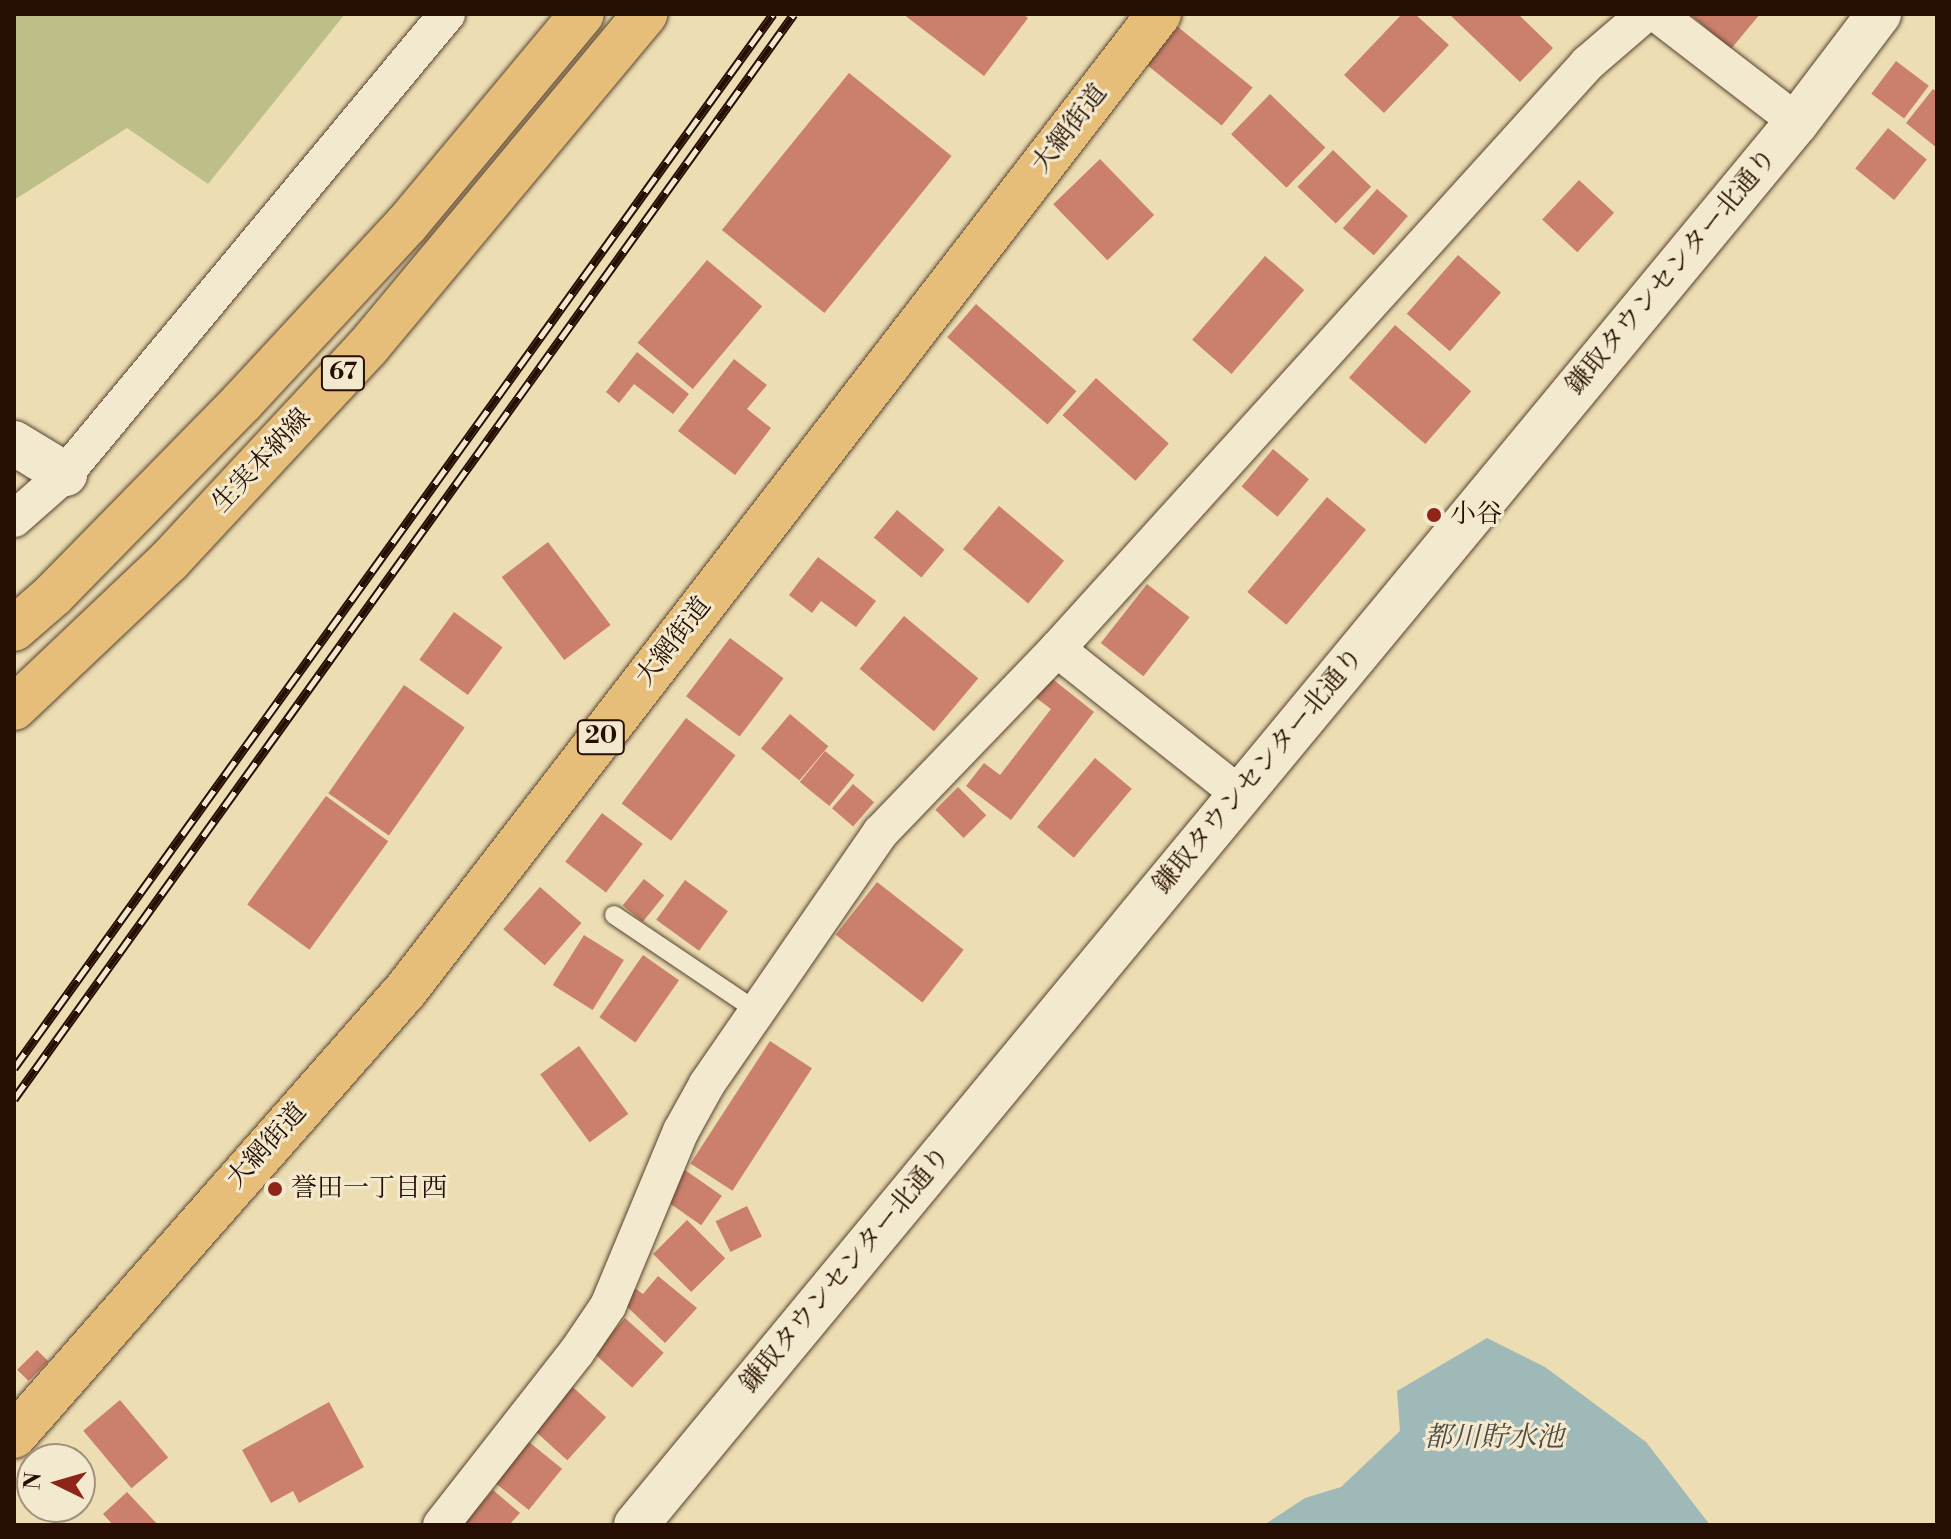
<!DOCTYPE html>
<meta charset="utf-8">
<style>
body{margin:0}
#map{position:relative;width:1951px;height:1539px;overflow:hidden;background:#ecddb3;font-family:"Libre Bodoni","Noto Serif JP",serif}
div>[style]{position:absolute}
.green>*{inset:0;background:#bebf88}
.water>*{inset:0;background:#9fb8b8}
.building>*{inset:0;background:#ca806c;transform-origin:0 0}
.roads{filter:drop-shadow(0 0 2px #58422e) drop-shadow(0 0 2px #58422e)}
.service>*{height:18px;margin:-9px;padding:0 9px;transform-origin:9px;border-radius:9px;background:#f3e9ce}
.minor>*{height:36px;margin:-18px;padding:0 18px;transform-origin:18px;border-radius:18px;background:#f3e9ce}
.tertiary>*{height:44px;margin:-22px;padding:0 22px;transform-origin:22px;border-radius:22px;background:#f3e9ce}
.primary>*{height:44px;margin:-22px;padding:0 22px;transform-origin:22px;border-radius:22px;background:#e6be7a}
.rail>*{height:9px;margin-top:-4.5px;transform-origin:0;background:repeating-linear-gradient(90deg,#f3e9ce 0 18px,#270e02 0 36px);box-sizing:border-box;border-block:2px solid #270e02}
.dots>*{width:22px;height:22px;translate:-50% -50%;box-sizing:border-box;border:4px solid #f3e9ce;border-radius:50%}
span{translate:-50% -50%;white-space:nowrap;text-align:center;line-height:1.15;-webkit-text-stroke:6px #f3e9ce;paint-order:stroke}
.shield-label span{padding:2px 6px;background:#f3e9ce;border:2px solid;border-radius:6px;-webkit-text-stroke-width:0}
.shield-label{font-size:24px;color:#270e02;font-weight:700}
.street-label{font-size:26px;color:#270e02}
.poi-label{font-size:26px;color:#270e02}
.left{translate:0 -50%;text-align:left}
.water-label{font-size:28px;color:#514a42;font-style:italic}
.frame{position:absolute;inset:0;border:16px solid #270e02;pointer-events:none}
.north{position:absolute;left:16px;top:1443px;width:80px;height:80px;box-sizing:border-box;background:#f3e9ce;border:2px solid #a1917c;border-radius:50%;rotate:275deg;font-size:22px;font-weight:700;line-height:32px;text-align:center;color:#270e02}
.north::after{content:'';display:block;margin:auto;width:28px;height:36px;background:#8f2418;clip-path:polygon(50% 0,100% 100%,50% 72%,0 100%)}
</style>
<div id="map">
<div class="green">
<div style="clip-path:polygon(14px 14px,345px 14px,208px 184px,127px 128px,14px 200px)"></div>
</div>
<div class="water">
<div style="clip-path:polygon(1487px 1338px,1545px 1367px,1646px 1442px,1710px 1525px,1264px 1525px,1305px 1498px,1341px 1487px,1400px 1431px,1397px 1391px)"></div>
</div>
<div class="building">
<div style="clip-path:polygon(903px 14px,1023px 14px,1028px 18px,984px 76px)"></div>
<div style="clip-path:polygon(1402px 14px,1415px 14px,1449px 45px,1384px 113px,1344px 75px)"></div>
<div style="clip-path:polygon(1449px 14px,1518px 14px,1553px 48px,1520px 82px)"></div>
<div style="clip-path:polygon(1690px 14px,1760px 14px,1731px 49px)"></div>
<div style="left:1178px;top:27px;width:96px;height:49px;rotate:39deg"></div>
<div style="left:1896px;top:61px;width:41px;height:41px;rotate:37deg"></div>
<div style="left:849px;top:73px;width:132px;height:202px;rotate:39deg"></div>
<div style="clip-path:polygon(1933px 89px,1937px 92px,1937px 148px,1906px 123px)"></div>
<div style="left:1270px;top:94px;width:77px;height:56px;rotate:44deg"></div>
<div style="left:1888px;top:128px;width:50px;height:52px;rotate:39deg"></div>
<div style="left:1333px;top:150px;width:53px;height:51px;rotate:44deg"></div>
<div style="left:1100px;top:159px;width:78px;height:65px;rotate:46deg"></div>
<div style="left:1579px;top:180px;width:48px;height:54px;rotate:43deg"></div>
<div style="left:1377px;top:189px;width:41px;height:52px;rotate:41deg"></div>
<div style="left:1458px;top:255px;width:57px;height:78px;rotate:41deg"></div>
<div style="left:1265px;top:256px;width:52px;height:111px;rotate:41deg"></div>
<div style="left:707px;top:260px;width:72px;height:108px;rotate:40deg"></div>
<div style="left:976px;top:304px;width:133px;height:44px;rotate:41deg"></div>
<div style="left:1395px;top:325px;width:101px;height:70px;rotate:41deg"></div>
<div style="clip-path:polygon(637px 352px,689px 394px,673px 414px,634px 384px,619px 403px,606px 392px)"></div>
<div style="clip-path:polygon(734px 359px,767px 385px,747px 409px,771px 428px,735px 475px,678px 431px)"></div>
<div style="left:1096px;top:378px;width:98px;height:50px;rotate:42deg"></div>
<div style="left:1273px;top:449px;width:47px;height:49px;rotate:40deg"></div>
<div style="left:1327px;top:497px;width:51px;height:124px;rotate:40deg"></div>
<div style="left:999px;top:506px;width:85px;height:56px;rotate:40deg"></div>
<div style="left:897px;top:510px;width:62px;height:36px;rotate:40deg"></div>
<div style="left:548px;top:542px;width:104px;height:58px;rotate:53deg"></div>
<div style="clip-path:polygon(818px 557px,876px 601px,856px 627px,821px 601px,812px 613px,789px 595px)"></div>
<div style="left:1147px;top:584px;width:54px;height:75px;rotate:38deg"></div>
<div style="left:454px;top:612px;width:60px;height:59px;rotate:36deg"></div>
<div style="left:904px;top:616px;width:97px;height:69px;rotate:40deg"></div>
<div style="left:730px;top:638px;width:67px;height:73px;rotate:37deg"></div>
<div style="clip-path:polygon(1050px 677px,1094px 712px,1011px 820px,966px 786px,984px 763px,1000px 775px,1051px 709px,1035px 697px)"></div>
<div style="left:404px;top:685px;width:74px;height:132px;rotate:35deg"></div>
<div style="left:790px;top:714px;width:50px;height:45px;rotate:40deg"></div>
<div style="left:686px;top:718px;width:62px;height:107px;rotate:37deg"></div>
<div style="left:825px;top:751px;width:38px;height:40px;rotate:39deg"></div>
<div style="left:1095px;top:758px;width:48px;height:90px;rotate:40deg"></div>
<div style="left:853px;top:784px;width:28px;height:32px;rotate:41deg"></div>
<div style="left:958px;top:787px;width:40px;height:32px;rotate:45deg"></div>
<div style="left:326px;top:796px;width:77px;height:134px;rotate:36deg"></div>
<div style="left:602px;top:813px;width:51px;height:61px;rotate:37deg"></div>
<div style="left:644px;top:879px;width:26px;height:34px;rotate:39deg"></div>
<div style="left:685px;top:880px;width:53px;height:49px;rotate:36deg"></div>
<div style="left:877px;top:882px;width:110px;height:67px;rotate:38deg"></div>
<div style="left:540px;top:887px;width:55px;height:56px;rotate:41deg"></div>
<div style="left:584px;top:935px;width:47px;height:59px;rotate:32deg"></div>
<div style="left:643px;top:955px;width:44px;height:76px;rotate:35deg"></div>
<div style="left:770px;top:1041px;width:50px;height:146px;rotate:33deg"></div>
<div style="left:579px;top:1046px;width:84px;height:48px;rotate:54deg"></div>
<div style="left:685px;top:1170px;width:45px;height:36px;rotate:35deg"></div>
<div style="left:747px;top:1206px;width:34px;height:35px;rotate:64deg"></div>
<div style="left:687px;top:1220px;width:54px;height:48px;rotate:45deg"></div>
<div style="clip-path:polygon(658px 1276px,697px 1308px,665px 1343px,619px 1299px,630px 1285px,643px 1294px)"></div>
<div style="left:625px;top:1318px;width:52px;height:47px;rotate:42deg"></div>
<div style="left:37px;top:1350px;width:16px;height:28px;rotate:45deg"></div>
<div style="left:566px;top:1381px;width:54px;height:58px;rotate:42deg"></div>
<div style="left:120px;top:1400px;width:75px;height:48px;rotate:50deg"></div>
<div style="clip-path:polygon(329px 1402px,364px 1467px,299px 1503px,293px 1491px,271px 1503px,242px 1450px)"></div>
<div style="left:524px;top:1438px;width:49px;height:53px;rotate:39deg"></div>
<div style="clip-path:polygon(493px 1490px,520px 1513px,509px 1525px,462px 1525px)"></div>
<div style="clip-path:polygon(127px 1492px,158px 1525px,113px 1525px,103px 1514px)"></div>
</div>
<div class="roads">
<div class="service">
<div style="left:614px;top:915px;width:172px;rotate:33.9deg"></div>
</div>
<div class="minor">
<div style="left:1657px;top:14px;width:177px;rotate:37.6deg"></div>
<div style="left:14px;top:519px;width:68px;rotate:-41.4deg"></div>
<div style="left:65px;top:474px;width:598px;rotate:-50.29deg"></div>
<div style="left:1057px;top:649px;width:233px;rotate:38.5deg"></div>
<div style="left:441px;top:1525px;width:219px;rotate:-51.9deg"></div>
<div style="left:576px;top:1353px;width:57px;rotate:-55.8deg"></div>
<div style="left:608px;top:1306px;width:190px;rotate:-67.4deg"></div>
<div style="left:681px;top:1131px;width:54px;rotate:-61deg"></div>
<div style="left:707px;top:1084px;width:306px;rotate:-55.4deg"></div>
<div style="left:881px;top:832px;width:254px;rotate:-46.1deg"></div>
<div style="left:1057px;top:649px;width:791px;rotate:-47.82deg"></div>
<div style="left:1588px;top:63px;width:75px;rotate:-40.7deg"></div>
</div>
<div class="tertiary">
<div style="left:14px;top:443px;width:60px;rotate:31.3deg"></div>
<div style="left:636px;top:1525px;width:1821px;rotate:-50.39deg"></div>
<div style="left:1797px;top:122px;width:136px;rotate:-52.8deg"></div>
</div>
<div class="primary">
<div style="left:14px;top:629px;width:52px;rotate:-41.1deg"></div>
<div style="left:53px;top:595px;width:270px;rotate:-45.6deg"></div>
<div style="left:242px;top:402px;width:243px;rotate:-47.2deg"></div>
<div style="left:407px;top:224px;width:273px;rotate:-50.2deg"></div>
<div style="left:14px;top:708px;width:214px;rotate:-43.5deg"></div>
<div style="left:169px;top:561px;width:291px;rotate:-47.1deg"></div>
<div style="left:367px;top:348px;width:435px;rotate:-50.2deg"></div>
<div style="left:14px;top:1436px;width:594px;rotate:-48.69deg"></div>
<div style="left:406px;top:990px;width:1233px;rotate:-52.35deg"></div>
</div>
</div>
<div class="rail">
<div style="left:14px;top:1068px;width:1299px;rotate:-54.24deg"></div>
<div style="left:14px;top:1099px;width:1336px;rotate:-54.29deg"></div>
</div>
<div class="dots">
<div style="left:1434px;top:515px;background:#8f2418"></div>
<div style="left:275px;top:1189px;background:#8f2418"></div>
</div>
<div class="shield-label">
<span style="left:343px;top:373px">67</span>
<span style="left:601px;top:737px">20</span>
</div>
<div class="street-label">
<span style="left:1070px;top:129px;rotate:-52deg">大網街道</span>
<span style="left:1672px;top:272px;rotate:-50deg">鎌取タウンセンター北通り</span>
<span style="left:262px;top:461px;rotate:-47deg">生実本納線</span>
<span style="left:674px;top:642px;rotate:-52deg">大網街道</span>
<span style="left:1259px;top:771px;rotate:-50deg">鎌取タウンセンター北通り</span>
<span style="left:267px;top:1146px;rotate:-48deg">大網街道</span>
<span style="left:846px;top:1270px;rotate:-50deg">鎌取タウンセンター北通り</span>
</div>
<div class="poi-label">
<span class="left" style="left:1450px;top:515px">小谷</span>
<span class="left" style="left:291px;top:1189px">誉田一丁目西</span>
</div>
<div class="water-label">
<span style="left:1494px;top:1438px">都川貯水池</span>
</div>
<div class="frame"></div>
<div class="north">N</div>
</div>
